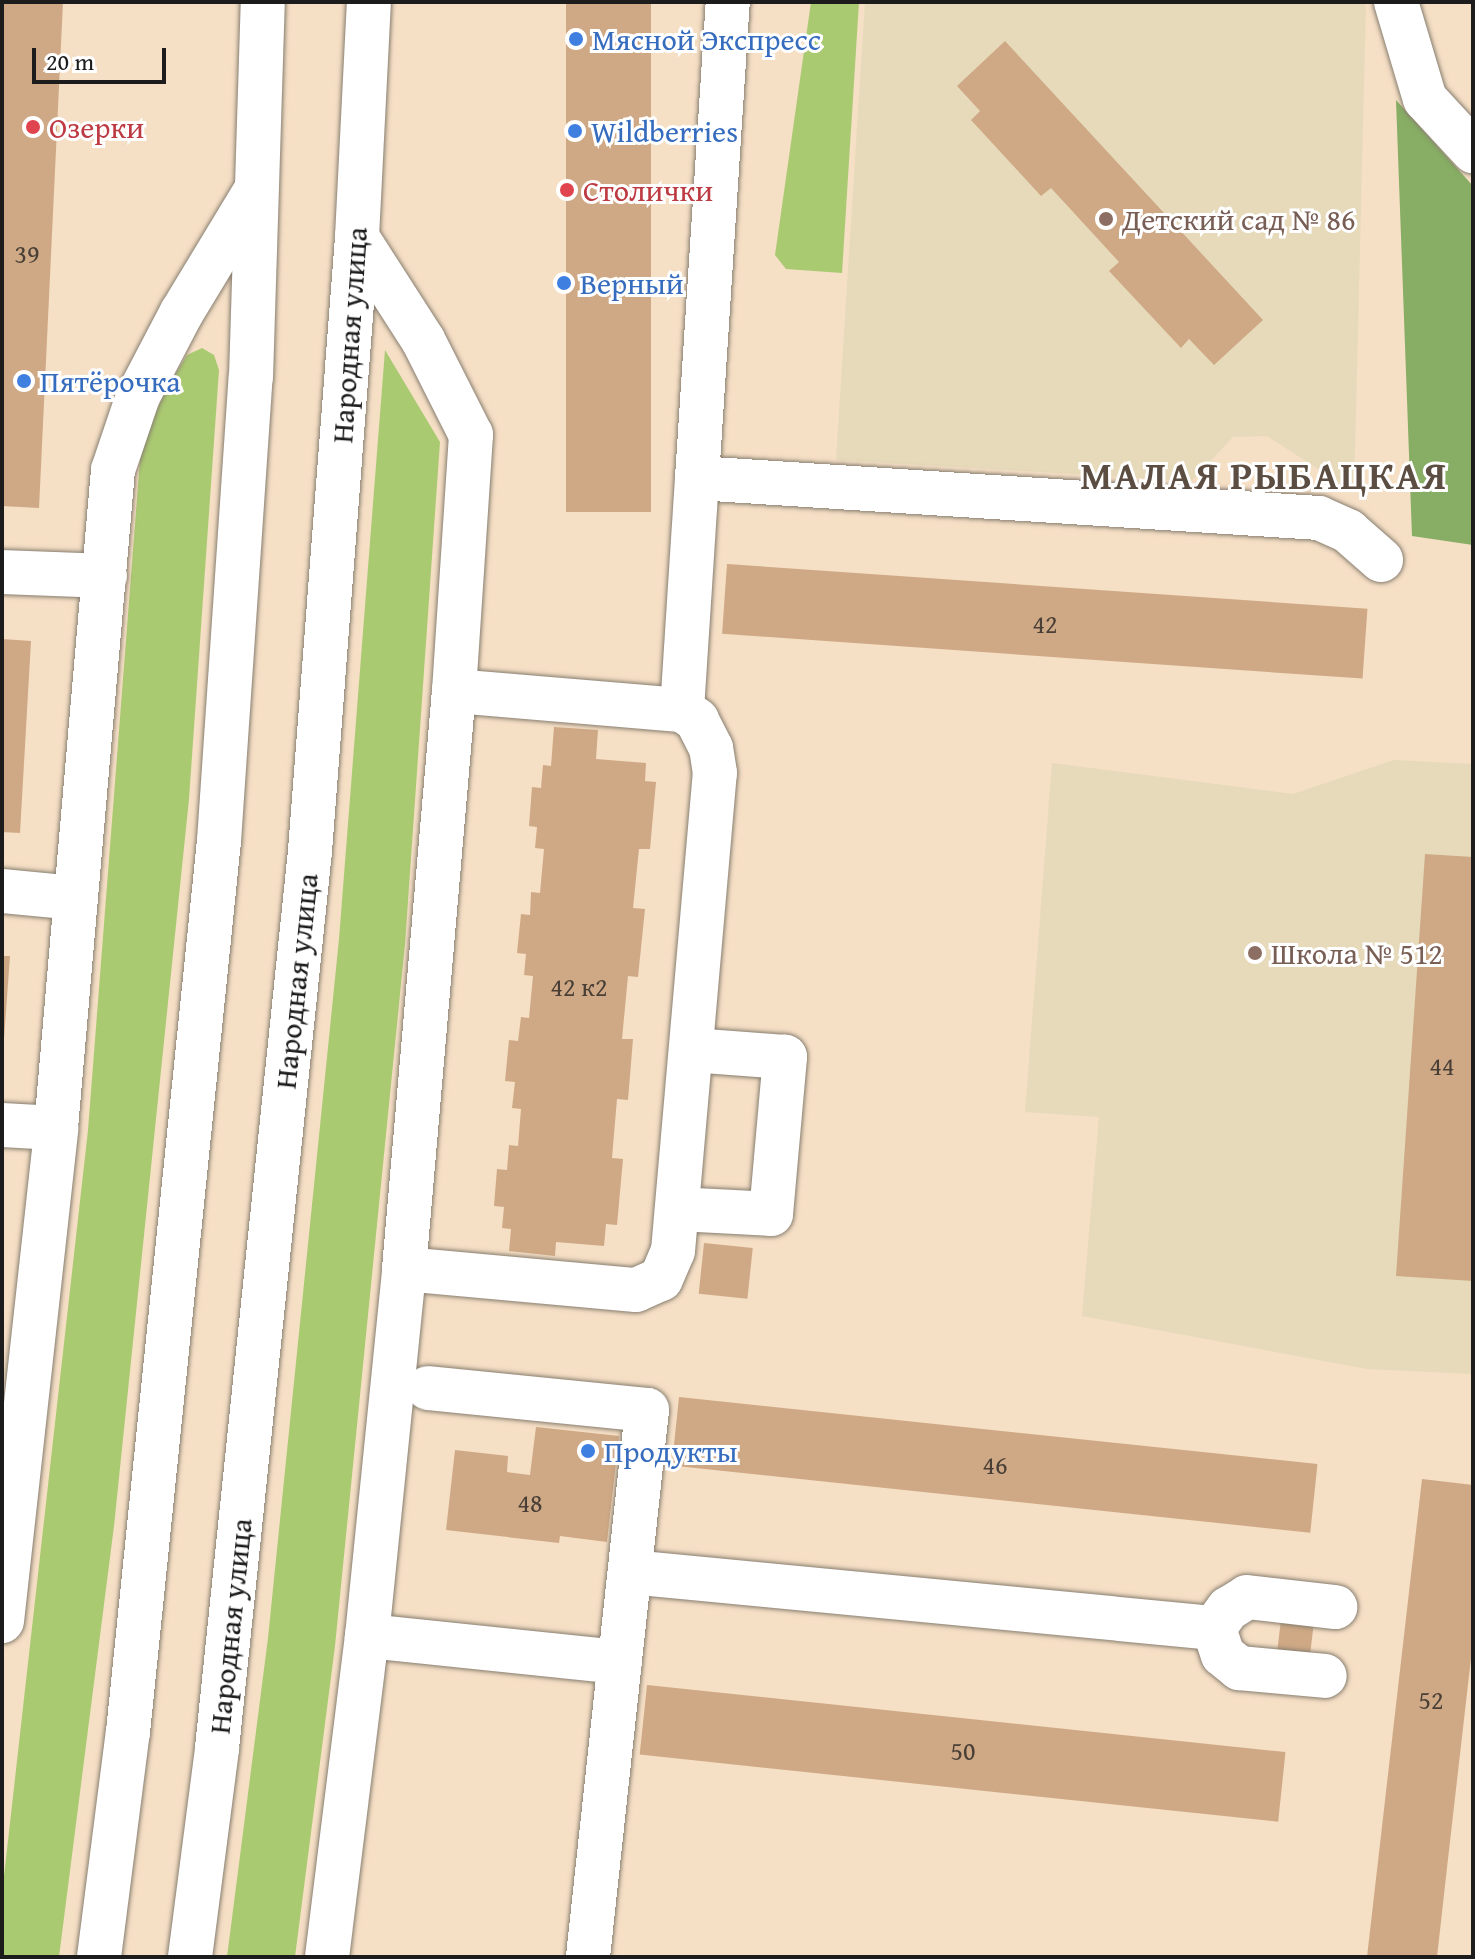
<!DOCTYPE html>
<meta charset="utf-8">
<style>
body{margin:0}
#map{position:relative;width:1475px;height:1959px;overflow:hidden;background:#f5dfc5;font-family:"Gentium Book Plus",serif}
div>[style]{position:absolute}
.built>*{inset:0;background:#e6daba}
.green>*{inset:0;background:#aaca72}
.forest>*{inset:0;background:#87ae64}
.building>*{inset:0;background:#cfa985;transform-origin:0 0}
.roads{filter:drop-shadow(0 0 2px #887e70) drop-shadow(0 0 2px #887e70)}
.minor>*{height:44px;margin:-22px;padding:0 22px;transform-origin:22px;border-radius:22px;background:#fff}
.major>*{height:44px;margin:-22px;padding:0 22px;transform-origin:22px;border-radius:22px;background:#fff}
.dots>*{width:22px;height:22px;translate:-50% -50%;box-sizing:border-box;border:4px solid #fff;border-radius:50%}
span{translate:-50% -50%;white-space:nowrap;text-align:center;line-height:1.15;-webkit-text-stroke:6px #fff;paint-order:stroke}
.number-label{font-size:26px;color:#493f36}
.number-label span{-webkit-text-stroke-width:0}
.shop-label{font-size:30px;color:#366cbe}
.left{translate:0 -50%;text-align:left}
.health-label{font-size:30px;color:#be3a42}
.education-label{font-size:30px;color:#785e54}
.street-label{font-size:30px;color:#1c1c1c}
.district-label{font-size:38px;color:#5b4d41;font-weight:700;letter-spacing:2px}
.frame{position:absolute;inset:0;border:4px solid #1c1c1c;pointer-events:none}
.scale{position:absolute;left:32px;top:48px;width:134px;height:36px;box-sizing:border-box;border:4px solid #1c1c1c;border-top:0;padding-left:10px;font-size:24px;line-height:28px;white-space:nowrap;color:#1c1c1c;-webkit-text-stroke:6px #fff;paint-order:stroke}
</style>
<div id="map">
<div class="built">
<div style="clip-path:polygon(865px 2px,1366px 2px,1354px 492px,1267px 436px,1233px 437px,1192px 481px,836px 460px)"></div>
<div style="clip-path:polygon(1394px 760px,1473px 764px,1473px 1374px,1367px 1369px,1082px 1316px,1099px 1117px,1025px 1112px,1052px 763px,1293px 794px)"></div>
</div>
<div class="green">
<div style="clip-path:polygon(811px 2px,859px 2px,842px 273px,786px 269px,775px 255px)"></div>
<div style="clip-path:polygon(202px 348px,214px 355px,219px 370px,189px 799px,114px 1526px,59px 1957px,2px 1957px,2px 1894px,88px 1130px,140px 460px,152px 419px,170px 383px,187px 355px)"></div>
<div style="clip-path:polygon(385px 350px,440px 442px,405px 944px,335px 1646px,295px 1957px,227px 1957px,268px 1638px,339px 939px)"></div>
</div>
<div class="forest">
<div style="clip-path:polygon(1396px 100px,1473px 186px,1473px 545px,1412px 536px)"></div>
</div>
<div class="building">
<div style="clip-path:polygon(2px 2px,63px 2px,39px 508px,2px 506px)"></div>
<div style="left:566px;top:2px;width:85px;height:510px"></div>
<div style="clip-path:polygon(1005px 41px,1263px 320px,1214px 365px,1189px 339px,1181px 348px,1109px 271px,1119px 262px,1051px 188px,1041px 196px,971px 120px,980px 111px,957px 86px)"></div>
<div style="left:727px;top:564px;width:642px;height:70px;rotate:4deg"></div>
<div style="clip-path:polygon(2px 639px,31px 641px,20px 833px,2px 832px)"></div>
<div style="clip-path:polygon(554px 727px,598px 730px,596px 759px,646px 763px,645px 781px,656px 782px,650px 849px,639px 849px,633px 908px,645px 909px,638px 977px,628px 976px,622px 1039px,633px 1039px,628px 1100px,617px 1099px,612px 1158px,623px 1159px,617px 1225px,606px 1224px,604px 1246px,556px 1242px,555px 1256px,509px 1251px,511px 1229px,502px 1228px,504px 1207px,494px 1206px,497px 1169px,507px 1170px,509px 1145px,518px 1146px,521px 1109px,512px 1108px,515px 1082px,505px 1081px,509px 1040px,518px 1041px,521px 1017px,529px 1018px,533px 976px,524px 975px,526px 954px,517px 953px,521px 914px,530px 915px,531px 892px,540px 893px,544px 849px,535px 848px,537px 827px,529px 826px,532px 787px,541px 788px,543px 765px,551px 766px)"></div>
<div style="clip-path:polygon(1425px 854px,1473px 857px,1473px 1281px,1396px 1276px)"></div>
<div style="clip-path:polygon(2px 956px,10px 956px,4px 1039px,2px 1039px)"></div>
<div style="left:704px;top:1243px;width:49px;height:51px;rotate:6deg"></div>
<div style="left:679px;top:1397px;width:642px;height:69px;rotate:6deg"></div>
<div style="clip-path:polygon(536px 1427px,619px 1436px,607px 1542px,560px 1536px,559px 1543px,446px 1530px,455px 1450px,508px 1456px,507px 1472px,530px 1475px)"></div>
<div style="clip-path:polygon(1422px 1479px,1473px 1485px,1473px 1641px,1448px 1859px,1437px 1957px,1367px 1957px)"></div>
<div style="left:1281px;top:1620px;width:33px;height:38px;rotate:7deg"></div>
<div style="left:647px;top:1685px;width:642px;height:70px;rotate:6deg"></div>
</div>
<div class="roads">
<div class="minor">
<div style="left:1396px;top:2px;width:101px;rotate:73.4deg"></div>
<div style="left:1425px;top:99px;width:71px;rotate:47.3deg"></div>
<div style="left:697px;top:478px;width:477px;rotate:-86.3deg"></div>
<div style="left:2px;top:572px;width:103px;rotate:2.2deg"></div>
<div style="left:454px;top:691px;width:229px;rotate:4.8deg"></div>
<div style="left:682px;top:710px;width:232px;rotate:-86.3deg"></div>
<div style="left:697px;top:478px;width:623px;rotate:3.68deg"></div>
<div style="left:1319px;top:518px;width:32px;rotate:24deg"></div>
<div style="left:1348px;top:531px;width:44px;rotate:41.3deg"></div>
<div style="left:2px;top:891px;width:74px;rotate:5.4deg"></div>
<div style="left:2px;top:1125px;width:54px;rotate:3.2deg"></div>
<div style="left:677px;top:1209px;width:94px;rotate:3deg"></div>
<div style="left:771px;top:1214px;width:158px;rotate:-84.9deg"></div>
<div style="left:785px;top:1057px;width:94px;rotate:-175.7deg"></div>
<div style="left:404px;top:1269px;width:233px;rotate:5.2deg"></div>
<div style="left:636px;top:1290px;width:27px;rotate:-24deg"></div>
<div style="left:661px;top:1279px;width:30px;rotate:-67deg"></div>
<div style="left:673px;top:1251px;width:480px;rotate:-85deg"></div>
<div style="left:715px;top:773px;width:25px;rotate:-99deg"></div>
<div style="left:711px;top:748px;width:31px;rotate:-117deg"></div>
<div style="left:697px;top:720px;width:18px;rotate:-146deg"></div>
<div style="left:428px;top:1388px;width:220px;rotate:5.7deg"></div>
<div style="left:647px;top:1410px;width:550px;rotate:96.16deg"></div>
<div style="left:630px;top:1572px;width:587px;rotate:5.48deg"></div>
<div style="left:1214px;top:1628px;width:24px;rotate:-54deg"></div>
<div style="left:1228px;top:1609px;width:22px;rotate:-32deg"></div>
<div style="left:1247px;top:1597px;width:89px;rotate:6.5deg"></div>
<div style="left:2px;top:1621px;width:496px;rotate:-83.7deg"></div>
<div style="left:56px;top:1128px;width:660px;rotate:-85.05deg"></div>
<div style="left:113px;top:470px;width:78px;rotate:-71.3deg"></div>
<div style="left:138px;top:396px;width:95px;rotate:-62.4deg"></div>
<div style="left:182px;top:312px;width:143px;rotate:-58.8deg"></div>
<div style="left:1214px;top:1628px;width:28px;rotate:72deg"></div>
<div style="left:1223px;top:1655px;width:21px;rotate:39deg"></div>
<div style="left:1239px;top:1668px;width:86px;rotate:5.3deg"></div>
<div style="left:367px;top:1636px;width:254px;rotate:5.9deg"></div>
<div style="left:327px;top:1957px;width:323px;rotate:-82.9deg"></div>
<div style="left:367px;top:1636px;width:369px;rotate:-84.2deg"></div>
<div style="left:404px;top:1269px;width:580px;rotate:-85.06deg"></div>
<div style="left:454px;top:691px;width:257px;rotate:-86.2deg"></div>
<div style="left:471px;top:435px;width:106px;rotate:-116.8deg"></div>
<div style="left:423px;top:340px;width:122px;rotate:-122.7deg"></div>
</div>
<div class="major">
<div style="left:99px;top:1957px;width:227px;rotate:-82.7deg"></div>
<div style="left:128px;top:1732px;width:896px;rotate:-84.17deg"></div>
<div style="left:219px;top:841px;width:465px;rotate:-86.1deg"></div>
<div style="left:251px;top:377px;width:375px;rotate:-88.2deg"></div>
<div style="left:190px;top:1957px;width:211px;rotate:-82.6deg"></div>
<div style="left:217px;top:1748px;width:902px;rotate:-84.08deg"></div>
<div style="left:310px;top:851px;width:616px;rotate:-85.62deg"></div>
<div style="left:357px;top:237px;width:235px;rotate:-87.1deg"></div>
</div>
</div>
<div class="dots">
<div style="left:576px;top:39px;background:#3f7fe0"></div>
<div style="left:33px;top:127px;background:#e0444e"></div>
<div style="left:575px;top:131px;background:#3f7fe0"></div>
<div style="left:567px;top:190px;background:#e0444e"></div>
<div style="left:1106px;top:219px;background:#8d6e63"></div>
<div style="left:564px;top:283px;background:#3f7fe0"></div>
<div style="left:24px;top:381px;background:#3f7fe0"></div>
<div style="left:1255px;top:953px;background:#8d6e63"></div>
<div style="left:588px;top:1451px;background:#3f7fe0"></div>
</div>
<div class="number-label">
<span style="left:27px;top:254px">39</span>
<span style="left:1045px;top:624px">42</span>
<span style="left:579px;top:987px">42 к2</span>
<span style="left:1442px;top:1066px">44</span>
<span style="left:995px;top:1465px">46</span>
<span style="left:530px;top:1503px">48</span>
<span style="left:1431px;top:1700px">52</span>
<span style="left:963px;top:1751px">50</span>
</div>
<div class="shop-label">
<span class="left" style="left:592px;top:39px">Мясной Экспресс</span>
<span class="left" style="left:591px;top:131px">Wildberries</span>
<span class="left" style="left:580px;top:283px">Верный</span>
<span class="left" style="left:40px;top:381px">Пятёрочка</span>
<span class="left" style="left:604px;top:1451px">Продукты</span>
</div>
<div class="health-label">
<span class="left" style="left:49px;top:127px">Озерки</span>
<span class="left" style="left:583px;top:190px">Столички</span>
</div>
<div class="education-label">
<span class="left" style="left:1122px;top:219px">Детский сад № 86</span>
<span class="left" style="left:1271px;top:953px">Школа № 512</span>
</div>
<div class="street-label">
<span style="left:349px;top:335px;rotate:-86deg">Народная улица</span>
<span style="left:296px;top:981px;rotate:-84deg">Народная улица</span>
<span style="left:230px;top:1626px;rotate:-84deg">Народная улица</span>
</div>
<div class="district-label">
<span style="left:1264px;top:476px">МАЛАЯ РЫБАЦКАЯ</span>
</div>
<div class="frame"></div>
<div class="scale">20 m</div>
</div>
